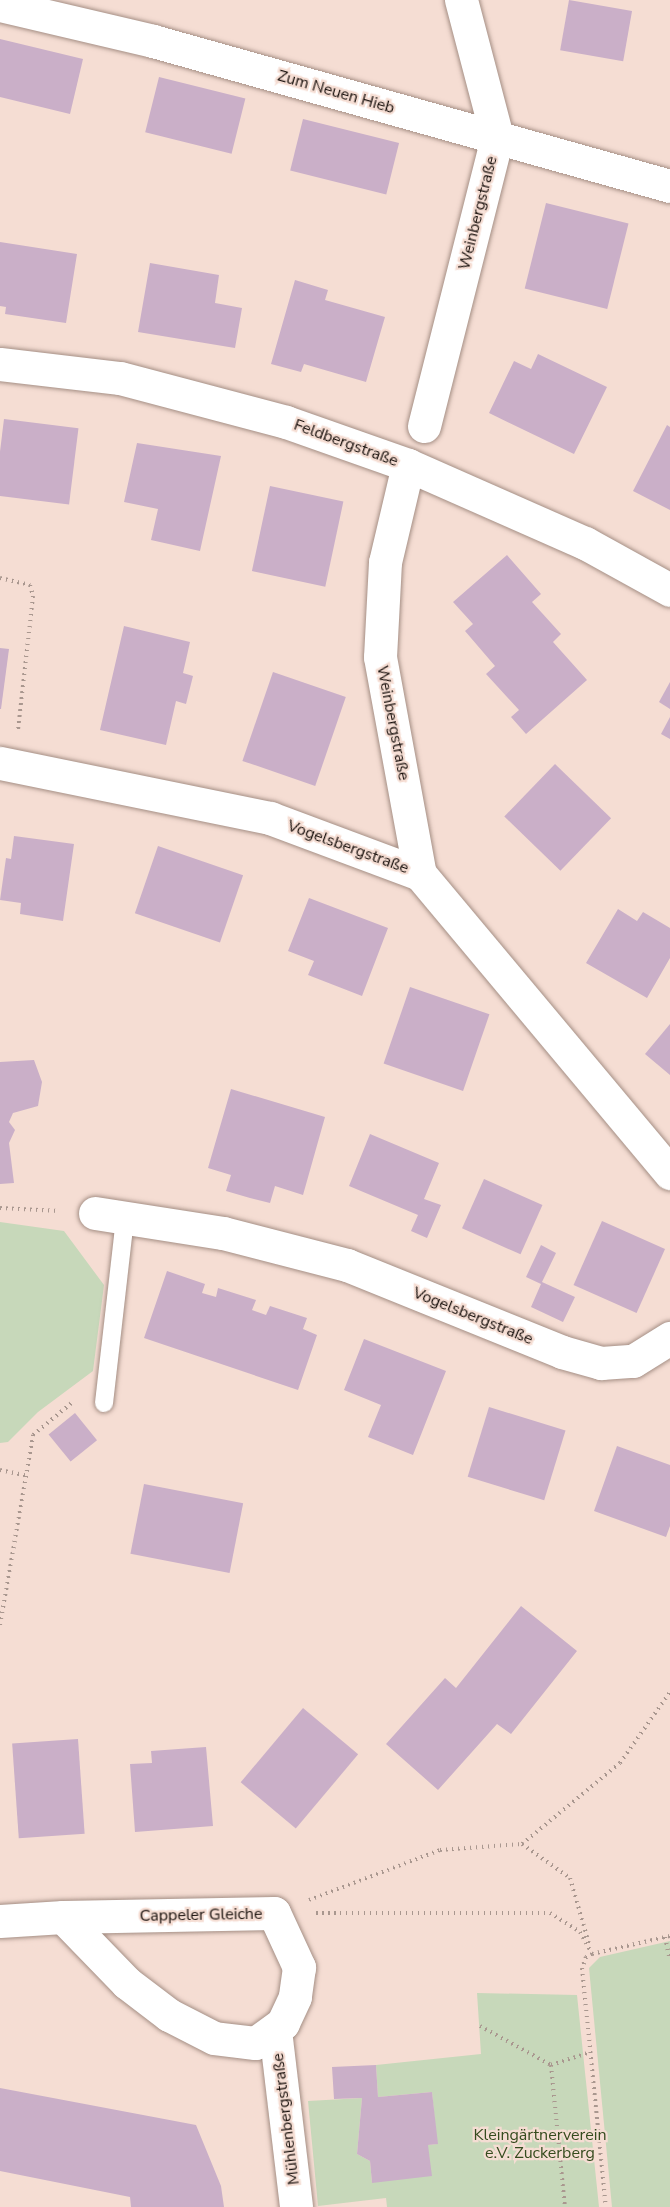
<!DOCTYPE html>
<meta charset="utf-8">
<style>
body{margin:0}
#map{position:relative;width:670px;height:2207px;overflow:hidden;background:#f5ddd3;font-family:"Nunito Sans",sans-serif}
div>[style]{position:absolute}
.green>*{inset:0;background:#c7d8ba}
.building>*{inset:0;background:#caafc8;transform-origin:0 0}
.path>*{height:4px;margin-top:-2px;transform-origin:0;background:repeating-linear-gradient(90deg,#a9978f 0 1.5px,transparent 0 6px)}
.roads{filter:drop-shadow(0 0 2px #a58f85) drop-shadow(0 0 2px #a58f85)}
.service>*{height:18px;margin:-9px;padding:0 9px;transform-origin:9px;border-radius:9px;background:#fff}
.minor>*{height:33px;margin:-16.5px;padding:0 16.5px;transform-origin:16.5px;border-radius:16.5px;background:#fff}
span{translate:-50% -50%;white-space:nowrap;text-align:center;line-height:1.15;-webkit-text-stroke:4.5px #f5ddd3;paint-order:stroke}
.street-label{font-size:16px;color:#170f0b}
.park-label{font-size:16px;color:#354b1e}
</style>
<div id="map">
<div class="green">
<div style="clip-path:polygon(0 1222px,64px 1231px,104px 1285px,93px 1371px,38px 1412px,8px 1442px,0 1443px)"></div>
<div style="clip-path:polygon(670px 1941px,670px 2207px,612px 2207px,589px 1968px,600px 1957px)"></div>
<div style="clip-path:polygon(477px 1993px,577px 1995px,599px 2207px,387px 2207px,386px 2198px,318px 2206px,308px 2101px,362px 2098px,357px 2154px,370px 2161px,372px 2183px,428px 2145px,437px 2144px,432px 2092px,378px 2097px,376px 2065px,481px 2054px)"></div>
</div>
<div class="building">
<div style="left:569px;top:0;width:64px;height:51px;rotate:10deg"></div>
<div style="clip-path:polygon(0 39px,83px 59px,70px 114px,0 97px)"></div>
<div style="left:159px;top:77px;width:89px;height:57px;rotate:14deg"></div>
<div style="left:303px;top:119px;width:99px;height:53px;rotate:14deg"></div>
<div style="left:546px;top:203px;width:85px;height:88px;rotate:14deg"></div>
<div style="clip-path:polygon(0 242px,77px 254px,66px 323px,5px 314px,6px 307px,0 306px)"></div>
<div style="clip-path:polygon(150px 263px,219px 275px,215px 303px,242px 308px,235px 348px,138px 332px)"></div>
<div style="clip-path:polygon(295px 280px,328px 290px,325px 300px,385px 317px,366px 382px,304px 364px,301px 372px,271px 364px)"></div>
<div style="clip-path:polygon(538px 354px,607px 387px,574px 454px,489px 413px,514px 361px,531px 369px)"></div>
<div style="left:4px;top:419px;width:75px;height:77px;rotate:7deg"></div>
<div style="clip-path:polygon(667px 425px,670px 427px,670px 510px,633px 491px)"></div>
<div style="clip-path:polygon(137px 443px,221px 456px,200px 551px,151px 540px,158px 509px,124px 502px)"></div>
<div style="left:270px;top:486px;width:75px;height:87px;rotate:12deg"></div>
<div style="clip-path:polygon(507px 555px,541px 594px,532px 602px,561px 634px,553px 642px,587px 680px,526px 734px,511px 717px,519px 710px,486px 674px,495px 666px,465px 631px,473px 624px,453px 602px)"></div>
<div style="clip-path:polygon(124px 626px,190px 642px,183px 673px,193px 676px,186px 704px,176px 701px,166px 745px,100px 730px)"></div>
<div style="clip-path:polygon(0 648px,9px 649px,1px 709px,0 709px)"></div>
<div style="left:273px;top:672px;width:77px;height:94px;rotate:19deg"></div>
<div style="clip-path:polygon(670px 682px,670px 709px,659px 702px)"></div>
<div style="clip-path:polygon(670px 717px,670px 739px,661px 734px)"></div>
<div style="left:555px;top:764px;width:78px;height:73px;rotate:44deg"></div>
<div style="clip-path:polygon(14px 836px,74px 844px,63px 921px,20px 914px,21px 903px,0 900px,6px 858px,11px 859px)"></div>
<div style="left:158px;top:846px;width:90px;height:71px;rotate:19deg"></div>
<div style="clip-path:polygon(309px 898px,388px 928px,362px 996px,308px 975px,314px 961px,288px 951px)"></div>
<div style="clip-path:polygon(618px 909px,637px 921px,643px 912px,670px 928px,670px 958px,647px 998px,586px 963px)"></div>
<div style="left:410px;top:987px;width:84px;height:81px;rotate:19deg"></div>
<div style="clip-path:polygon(670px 1024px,670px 1075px,645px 1054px)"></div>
<div style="clip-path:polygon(34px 1060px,42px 1082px,38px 1106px,13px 1113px,9px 1122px,15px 1130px,9px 1143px,14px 1183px,0 1184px,0 1062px)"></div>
<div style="clip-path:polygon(231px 1089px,325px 1117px,303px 1195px,275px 1186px,270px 1203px,250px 1198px,226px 1191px,231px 1175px,208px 1168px)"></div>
<div style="clip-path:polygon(370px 1134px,439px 1163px,424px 1199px,441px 1205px,427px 1238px,411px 1231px,418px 1215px,349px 1186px)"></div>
<div style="left:484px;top:1179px;width:64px;height:54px;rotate:24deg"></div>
<div style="left:602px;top:1221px;width:69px;height:70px;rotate:24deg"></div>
<div style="clip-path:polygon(541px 1245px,556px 1253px,542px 1282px,575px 1297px,563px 1322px,531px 1307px,541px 1284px,526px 1277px)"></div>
<div style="clip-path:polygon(167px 1271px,205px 1284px,202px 1293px,216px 1297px,218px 1288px,256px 1300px,252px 1310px,266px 1315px,270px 1306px,307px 1318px,303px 1329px,317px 1335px,298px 1390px,144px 1338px)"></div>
<div style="clip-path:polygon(364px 1339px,446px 1371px,413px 1455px,368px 1437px,381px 1405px,344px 1390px)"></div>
<div style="left:489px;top:1407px;width:80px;height:73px;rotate:17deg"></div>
<div style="left:75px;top:1413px;width:35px;height:34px;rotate:51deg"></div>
<div style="clip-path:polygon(617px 1446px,670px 1465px,670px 1526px,666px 1537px,594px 1511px)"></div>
<div style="left:144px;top:1484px;width:101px;height:71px;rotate:11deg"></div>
<div style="clip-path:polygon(521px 1606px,577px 1651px,511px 1734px,497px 1724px,438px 1790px,386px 1744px,445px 1678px,456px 1688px)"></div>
<div style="left:303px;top:1708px;width:72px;height:97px;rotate:40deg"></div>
<div style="left:78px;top:1739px;width:95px;height:66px;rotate:86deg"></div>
<div style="clip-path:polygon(206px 1747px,213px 1826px,135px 1832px,130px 1764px,152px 1763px,151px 1751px)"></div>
<div style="clip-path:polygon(376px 2065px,378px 2097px,432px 2092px,438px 2144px,428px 2145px,432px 2176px,372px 2183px,370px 2161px,357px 2154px,362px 2098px,334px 2099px,332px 2067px)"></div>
<div style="clip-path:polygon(0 2088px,196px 2125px,221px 2186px,224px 2207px,131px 2207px,130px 2197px,0 2171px)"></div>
</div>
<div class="path">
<div style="left:0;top:578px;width:31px;rotate:13deg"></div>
<div style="left:30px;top:585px;width:11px;rotate:75deg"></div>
<div style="left:33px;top:596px;width:134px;rotate:96.4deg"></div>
<div style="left:0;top:1208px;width:59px;rotate:2.9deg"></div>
<div style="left:0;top:1470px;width:29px;rotate:12deg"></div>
<div style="left:0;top:1625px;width:193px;rotate:-80.1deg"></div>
<div style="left:33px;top:1435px;width:53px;rotate:-39.7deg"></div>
<div style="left:522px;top:1844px;width:59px;rotate:35.3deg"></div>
<div style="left:570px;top:1878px;width:69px;rotate:73.9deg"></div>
<div style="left:309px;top:1900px;width:140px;rotate:-20.9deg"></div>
<div style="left:440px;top:1850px;width:82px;rotate:-4.2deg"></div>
<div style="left:522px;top:1844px;width:127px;rotate:-39.6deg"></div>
<div style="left:620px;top:1763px;width:87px;rotate:-54.8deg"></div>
<div style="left:316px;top:1913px;width:234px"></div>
<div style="left:550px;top:1913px;width:36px;rotate:32deg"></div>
<div style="left:580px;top:1932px;width:25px;rotate:61deg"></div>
<div style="left:592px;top:1954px;width:7px;rotate:153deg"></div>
<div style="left:586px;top:1957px;width:12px;rotate:110deg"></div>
<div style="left:582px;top:1968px;width:240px;rotate:84.3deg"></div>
<div style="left:665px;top:1937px;width:24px;rotate:78deg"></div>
<div style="left:592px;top:1954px;width:80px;rotate:-13deg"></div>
<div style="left:480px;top:2026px;width:81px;rotate:28.8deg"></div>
<div style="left:551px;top:2065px;width:143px;rotate:84.4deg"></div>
<div style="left:551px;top:2065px;width:39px;rotate:-18deg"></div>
</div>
<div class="roads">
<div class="service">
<div style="left:104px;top:1403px;width:186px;rotate:-83.5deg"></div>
</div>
<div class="minor">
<div style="left:0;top:5px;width:157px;rotate:13.2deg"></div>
<div style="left:153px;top:41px;width:537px;rotate:15.67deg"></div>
<div style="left:0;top:364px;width:121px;rotate:6.7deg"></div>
<div style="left:120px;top:378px;width:172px;rotate:14.8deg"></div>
<div style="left:286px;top:422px;width:129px;rotate:19.4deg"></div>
<div style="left:408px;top:465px;width:193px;rotate:23.8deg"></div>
<div style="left:585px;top:543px;width:97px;rotate:28.9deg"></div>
<div style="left:424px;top:426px;width:298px;rotate:-75.8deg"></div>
<div style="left:497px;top:137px;width:142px;rotate:-104.7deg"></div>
<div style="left:408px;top:465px;width:100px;rotate:103.3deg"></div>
<div style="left:385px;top:562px;width:95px;rotate:93deg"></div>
<div style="left:380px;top:657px;width:221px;rotate:79.6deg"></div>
<div style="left:0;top:763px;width:276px;rotate:11.5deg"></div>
<div style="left:270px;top:818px;width:160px;rotate:20.5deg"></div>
<div style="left:420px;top:874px;width:390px;rotate:50.1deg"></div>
<div style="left:95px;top:1213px;width:130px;rotate:8.9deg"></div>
<div style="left:223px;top:1233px;width:128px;rotate:14.5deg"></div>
<div style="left:347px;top:1265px;width:232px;rotate:22deg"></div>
<div style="left:562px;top:1352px;width:41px;rotate:15.8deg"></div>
<div style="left:601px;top:1363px;width:32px;rotate:-4deg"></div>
<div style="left:633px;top:1361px;width:44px;rotate:-31.9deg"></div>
<div style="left:0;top:1921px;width:63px;rotate:-3.6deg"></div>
<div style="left:63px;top:1917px;width:211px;rotate:-1.1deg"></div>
<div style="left:274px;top:1913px;width:60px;rotate:65.2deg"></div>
<div style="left:299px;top:1967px;width:30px;rotate:98deg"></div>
<div style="left:295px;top:1997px;width:29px;rotate:115deg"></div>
<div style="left:283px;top:2023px;width:34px;rotate:144deg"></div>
<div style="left:255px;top:2043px;width:41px;rotate:-173deg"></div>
<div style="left:214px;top:2038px;width:51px;rotate:-152.9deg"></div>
<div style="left:169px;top:2015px;width:53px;rotate:-142.7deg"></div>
<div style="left:127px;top:1983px;width:92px;rotate:-134.1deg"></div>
<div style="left:275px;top:2030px;width:178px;rotate:83.2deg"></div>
</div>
</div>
<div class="street-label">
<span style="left:336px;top:92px;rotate:16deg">Zum Neuen Hieb</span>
<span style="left:478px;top:213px;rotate:-76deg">Weinbergstraße</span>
<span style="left:346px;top:443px;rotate:20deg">Feldbergstraße</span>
<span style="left:393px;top:723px;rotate:79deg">Weinbergstraße</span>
<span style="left:348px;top:847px;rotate:20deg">Vogelsbergstraße</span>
<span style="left:473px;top:1316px;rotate:22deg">Vogelsbergstraße</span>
<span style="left:201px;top:1915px;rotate:-1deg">Cappeler Gleiche</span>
<span style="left:286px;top:2119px;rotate:-97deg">Mühlenbergstraße</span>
</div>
<div class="park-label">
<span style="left:540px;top:2144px">Kleingärtnerverein<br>e.V. Zuckerberg</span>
</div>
</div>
